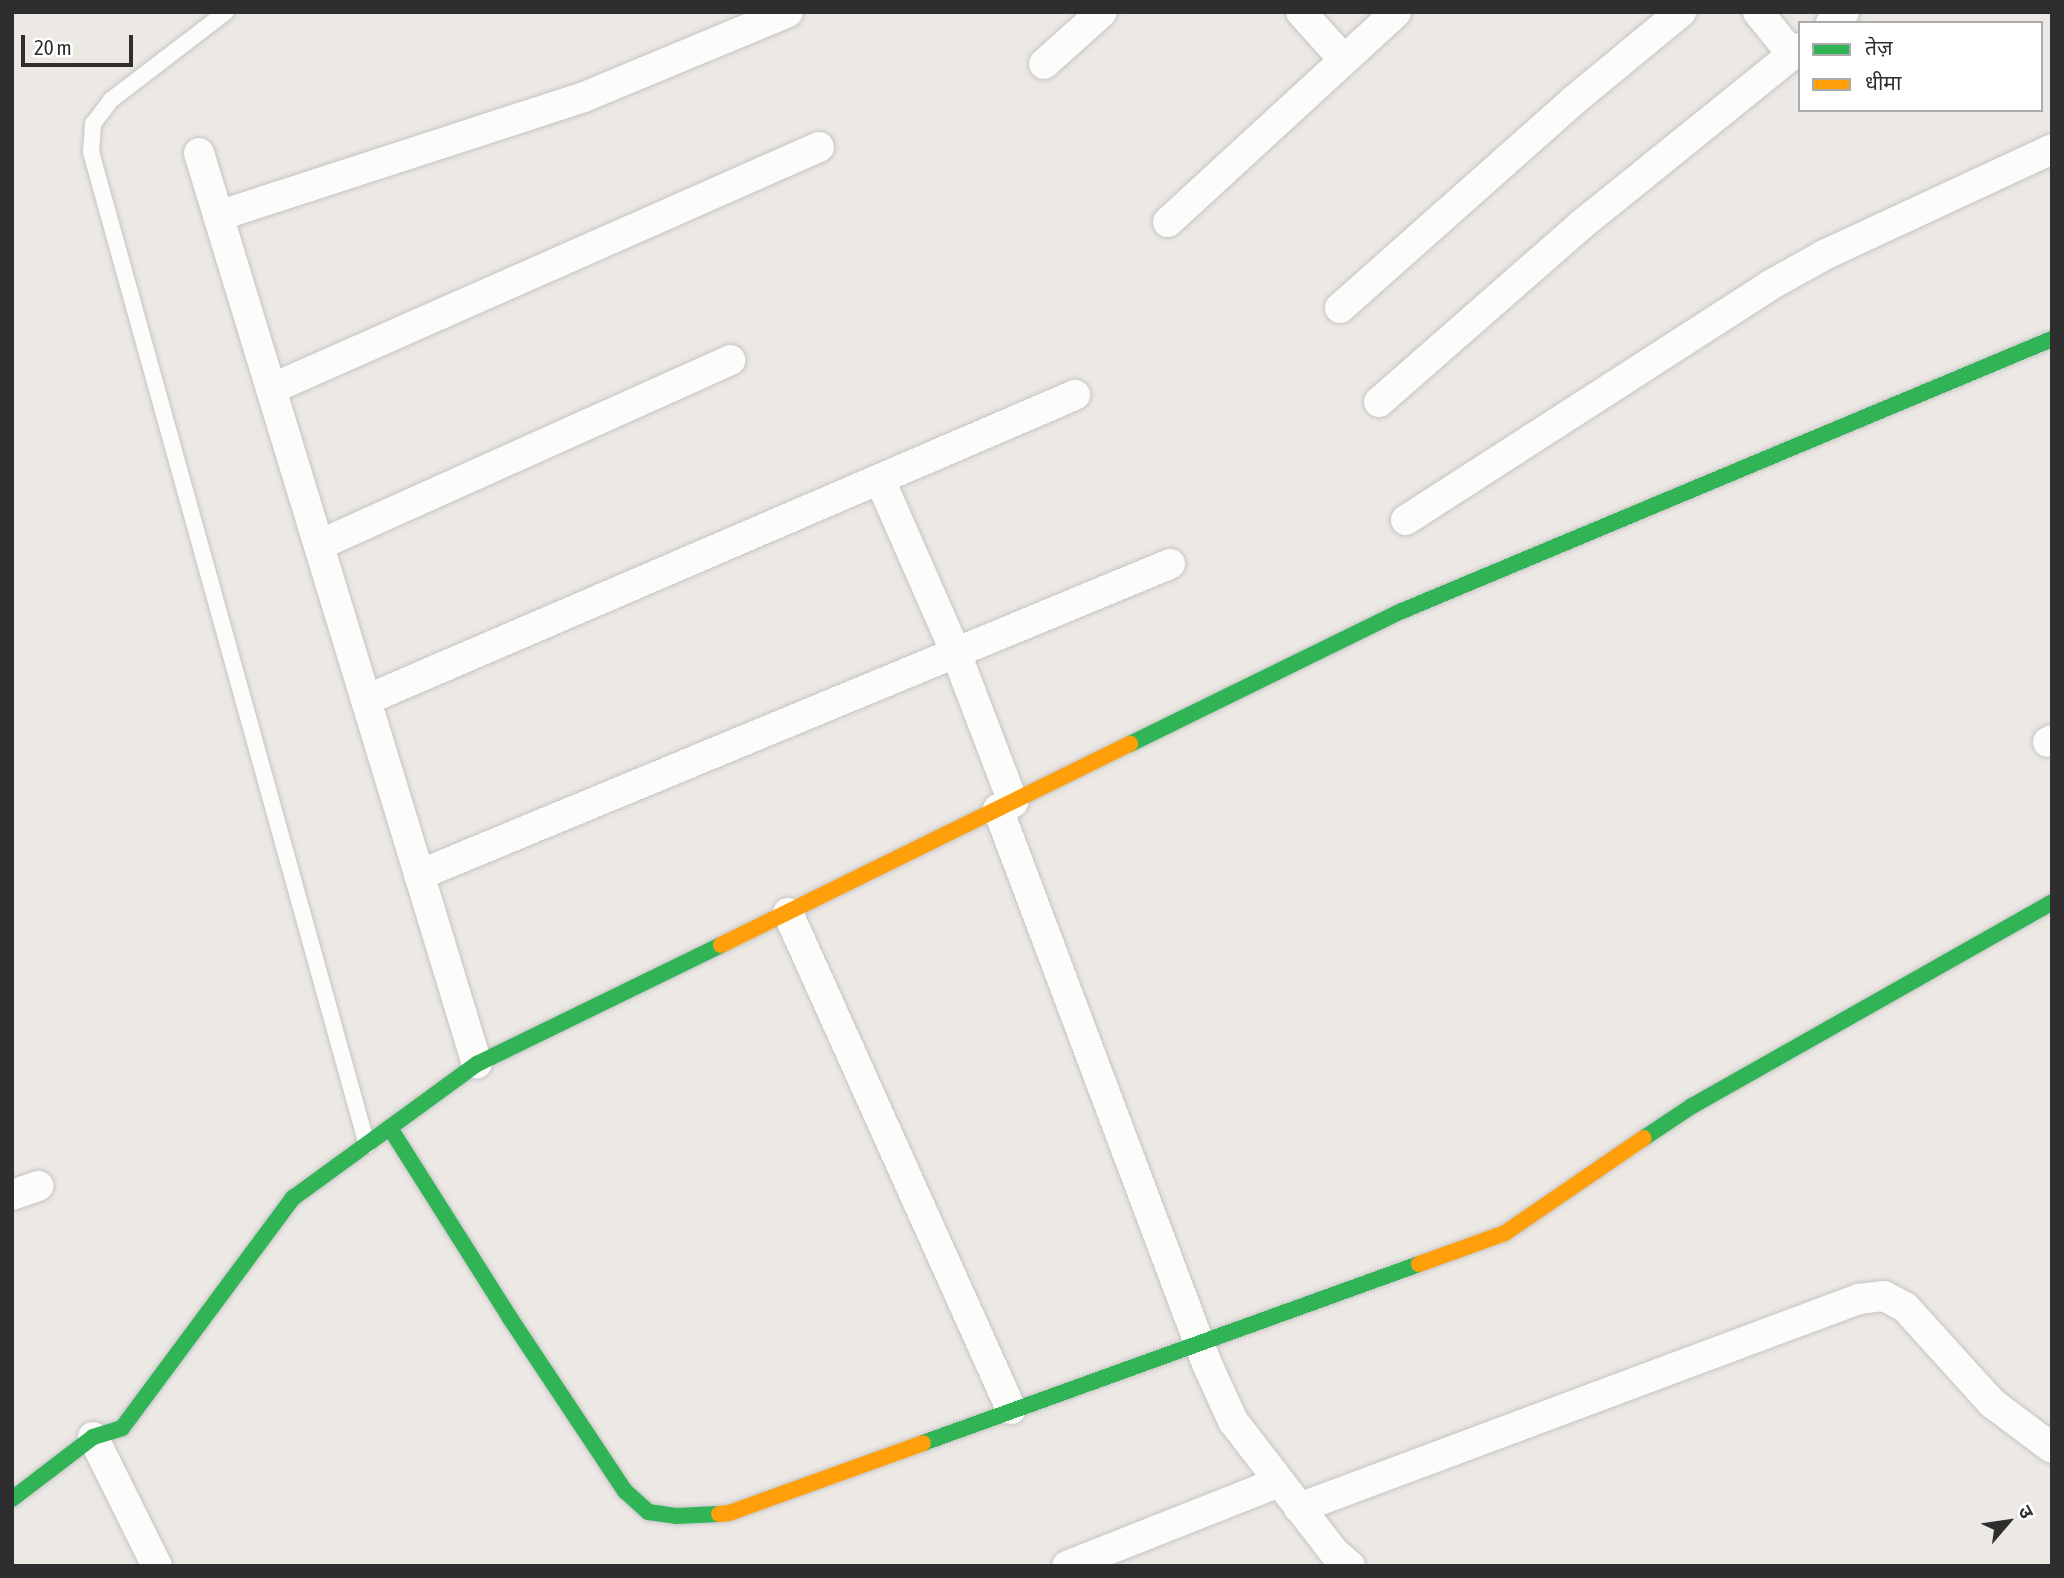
<!DOCTYPE html>
<meta charset="utf-8">
<style>
body{margin:0}
#map{position:relative;width:2064px;height:1578px;overflow:hidden;background:#ece8e4;font-family:"Asap Condensed","Noto Sans Devanagari",sans-serif}
div>[style]{position:absolute}
.roads{filter:drop-shadow(0 0 2px #c5c4c5) drop-shadow(0 0 2px #c5c4c5)}
.lane>*{height:16px;margin:-8px;padding:0 8px;transform-origin:8px;border-radius:8px;background:#fcfcfb}
.street>*{height:30px;margin:-15px;padding:0 15px;transform-origin:15px;border-radius:15px;background:#fcfcfb}
.fast>*{height:16px;margin:-8px;padding:0 8px;transform-origin:8px;border-radius:8px;background:#30b455}
.slow>*{height:16px;margin:-8px;padding:0 8px;transform-origin:8px;border-radius:8px;background:#ff9f0a}
span{translate:-50% -50%;white-space:nowrap;text-align:center;line-height:1.15;-webkit-text-stroke:5px #fff;paint-order:stroke}
.frame{position:absolute;inset:0;border:14px solid #2e2e2e;pointer-events:none}
.legend{position:absolute;left:1798px;top:21px;width:245px;height:91px;box-sizing:border-box;background:#fff;border:2px solid #ababab;margin:0;padding:9px 12px;list-style:none;font-size:21px;color:#2e2e2e}
.legend li{display:flex;align-items:center;gap:14px;height:35px}
.legend b{width:35px;border:2px solid #ababab}
.north{position:absolute;left:1973px;top:1487px;width:70px;height:70px;-webkit-text-stroke:5px #fff;paint-order:stroke;rotate:61deg;font-size:19px;font-weight:700;line-height:28px;text-align:center;color:#2e2e2e}
.north::after{content:'';display:block;margin:auto;width:24px;height:32px;background:#2e2e2e;clip-path:polygon(50% 0,100% 100%,50% 72%,0 100%)}
.scale{position:absolute;left:21px;top:35px;width:112px;height:32px;box-sizing:border-box;border:4px solid #2e2e2e;border-top:0;padding-left:9px;font-size:21px;line-height:24px;white-space:nowrap;color:#2e2e2e;-webkit-text-stroke:5px #fff;paint-order:stroke}
</style>
<div id="map">
<div class="roads">
<div class="lane">
<div style="left:226px;top:12px;width:145px;rotate:142.6deg"></div>
<div style="left:111px;top:100px;width:30px;rotate:127deg"></div>
<div style="left:93px;top:124px;width:28px;rotate:94deg"></div>
<div style="left:91px;top:152px;width:1031px;rotate:74.47deg"></div>
</div>
<div class="street">
<div style="left:1301px;top:12px;width:64px;rotate:48.1deg"></div>
<div style="left:1758px;top:12px;width:54px;rotate:51deg"></div>
<div style="left:1831px;top:23px;width:17px;rotate:-40deg"></div>
<div style="left:1044px;top:64px;width:78px;rotate:-41.9deg"></div>
<div style="left:199px;top:153px;width:952px;rotate:73.03deg"></div>
<div style="left:218px;top:216px;width:385px;rotate:-18deg"></div>
<div style="left:584px;top:97px;width:221px;rotate:-22.6deg"></div>
<div style="left:1168px;top:222px;width:310px;rotate:-42.6deg"></div>
<div style="left:1340px;top:308px;width:312px;rotate:-41.6deg"></div>
<div style="left:1573px;top:101px;width:140px;rotate:-39.5deg"></div>
<div style="left:271px;top:389px;width:599px;rotate:-23.83deg"></div>
<div style="left:1379px;top:402px;width:269px;rotate:-41.2deg"></div>
<div style="left:1581px;top:225px;width:282px;rotate:-38.9deg"></div>
<div style="left:880px;top:480px;width:189px;rotate:66.3deg"></div>
<div style="left:956px;top:653px;width:160px;rotate:69.1deg"></div>
<div style="left:1406px;top:520px;width:435px;rotate:-32.8deg"></div>
<div style="left:1772px;top:284px;width:60px;rotate:-29.1deg"></div>
<div style="left:1824px;top:255px;width:251px;rotate:-24.9deg"></div>
<div style="left:319px;top:545px;width:451px;rotate:-24.2deg"></div>
<div style="left:366px;top:700px;width:772px;rotate:-23.28deg"></div>
<div style="left:2048px;top:742px;width:4px;rotate:-27deg"></div>
<div style="left:998px;top:809px;width:593px;rotate:69.36deg"></div>
<div style="left:1207px;top:1364px;width:63px;rotate:65.5deg"></div>
<div style="left:1233px;top:1421px;width:165px;rotate:52.4deg"></div>
<div style="left:1334px;top:1552px;width:21px;rotate:41deg"></div>
<div style="left:419px;top:875px;width:813px;rotate:-22.5deg"></div>
<div style="left:788px;top:913px;width:544px;rotate:65.79deg"></div>
<div style="left:12px;top:1195px;width:28px;rotate:-19deg"></div>
<div style="left:93px;top:1437px;width:144px;rotate:63.6deg"></div>
<div style="left:1299px;top:1508px;width:598px;rotate:-20.47deg"></div>
<div style="left:1859px;top:1299px;width:25px;rotate:-7deg"></div>
<div style="left:1884px;top:1296px;width:24px;rotate:28deg"></div>
<div style="left:1905px;top:1307px;width:130px;rotate:47.8deg"></div>
<div style="left:1992px;top:1403px;width:75px;rotate:36.9deg"></div>
<div style="left:1067px;top:1566px;width:228px;rotate:-21.6deg"></div>
</div>
<div class="fast">
<div style="left:1130px;top:744px;width:303px;rotate:-26.1deg"></div>
<div style="left:1402px;top:611px;width:705px;rotate:-22.71deg"></div>
<div style="left:390px;top:1128px;width:225px;rotate:57.7deg"></div>
<div style="left:510px;top:1318px;width:208px;rotate:56.4deg"></div>
<div style="left:625px;top:1491px;width:31px;rotate:42deg"></div>
<div style="left:648px;top:1512px;width:28px;rotate:8deg"></div>
<div style="left:676px;top:1516px;width:43px;rotate:-2.7deg"></div>
<div style="left:1644px;top:1138px;width:58px;rotate:-33.7deg"></div>
<div style="left:1692px;top:1106px;width:414px;rotate:-29.5deg"></div>
<div style="left:923px;top:1443px;width:527px;rotate:-19.84deg"></div>
<div style="left:12px;top:1499px;width:102px;rotate:-37.4deg"></div>
<div style="left:93px;top:1437px;width:30px;rotate:-17deg"></div>
<div style="left:122px;top:1428px;width:287px;rotate:-53.4deg"></div>
<div style="left:293px;top:1198px;width:228px;rotate:-36.1deg"></div>
<div style="left:477px;top:1064px;width:271px;rotate:-26deg"></div>
</div>
<div class="slow">
<div style="left:721px;top:945px;width:456px;rotate:-26.2deg"></div>
<div style="left:1419px;top:1264px;width:91px;rotate:-19.8deg"></div>
<div style="left:1505px;top:1233px;width:168px;rotate:-34.4deg"></div>
<div style="left:719px;top:1514px;width:10px;rotate:-6deg"></div>
<div style="left:729px;top:1513px;width:206px;rotate:-19.8deg"></div>
</div>
</div>
<div class="frame"></div>
<ul class="legend">
<li><b style="height:9px;background:#30b455"></b>तेज़</li>
<li><b style="height:9px;background:#ff9f0a"></b>धीमा</li>
</ul>
<div class="north">उ</div>
<div class="scale">20 m</div>
</div>
